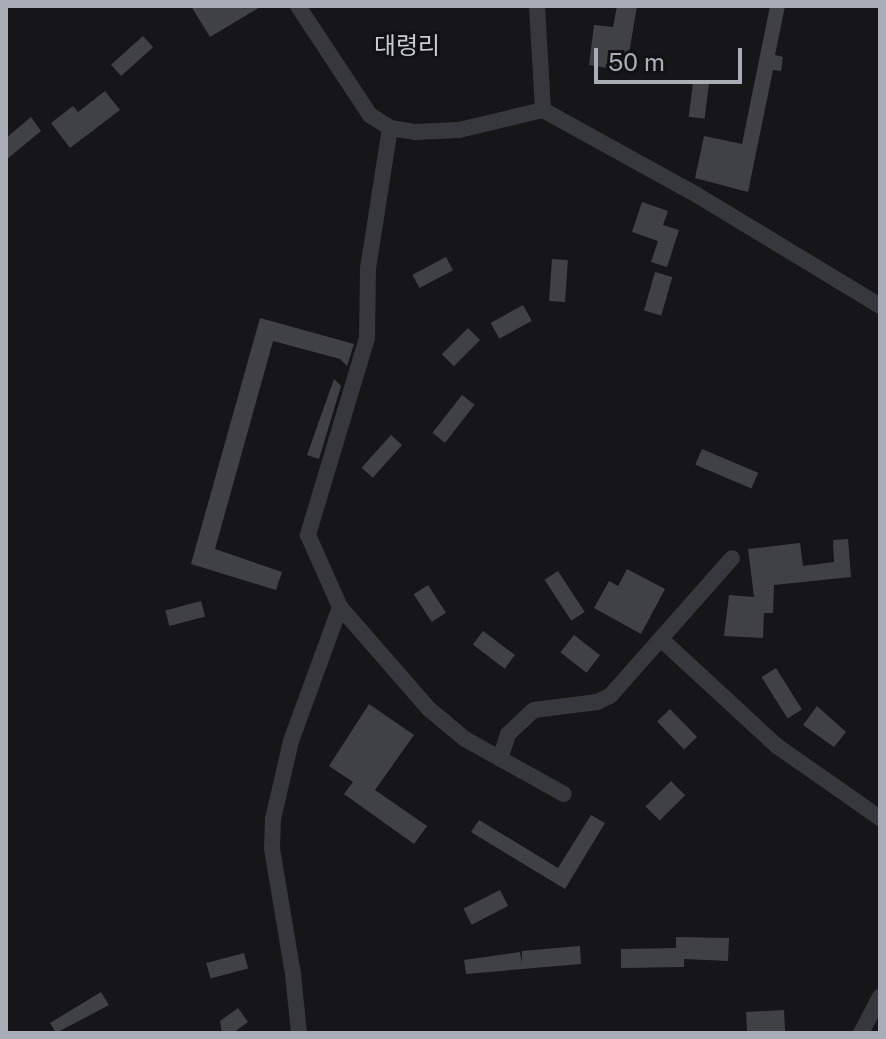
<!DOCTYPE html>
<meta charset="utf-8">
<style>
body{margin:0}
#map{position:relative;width:886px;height:1039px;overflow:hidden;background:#161618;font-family:"Public Sans","Noto Sans KR",sans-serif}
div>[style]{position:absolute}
.building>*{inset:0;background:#404145;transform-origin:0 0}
.minor>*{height:16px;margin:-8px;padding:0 8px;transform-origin:8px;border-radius:8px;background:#37383d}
span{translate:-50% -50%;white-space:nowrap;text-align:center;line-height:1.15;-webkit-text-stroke:6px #111113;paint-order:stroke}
.quarter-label{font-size:24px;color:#c9ccd4}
.frame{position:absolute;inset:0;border:8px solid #a8adb8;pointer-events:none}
.scale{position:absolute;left:594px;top:48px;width:148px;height:36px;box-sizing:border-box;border:4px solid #a8adb8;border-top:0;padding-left:10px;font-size:24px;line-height:28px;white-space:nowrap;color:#a8adb8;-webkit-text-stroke:6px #111113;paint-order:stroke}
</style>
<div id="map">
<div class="building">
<div style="clip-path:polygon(191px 6px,262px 6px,210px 37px)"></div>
<div style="clip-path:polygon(617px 6px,637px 6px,626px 71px,589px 65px,594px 25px,613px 27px)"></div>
<div style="clip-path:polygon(770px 6px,785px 6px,775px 55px,783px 57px,781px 71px,773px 70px,748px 192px,695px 178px,704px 136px,742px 144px)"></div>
<div style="left:143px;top:36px;width:15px;height:43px;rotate:48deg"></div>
<div style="left:693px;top:82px;width:16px;height:35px;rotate:7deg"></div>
<div style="clip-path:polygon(105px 91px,120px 110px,70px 148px,51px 123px,73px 106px,78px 112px)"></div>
<div style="clip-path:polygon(31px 117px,41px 131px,6px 160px,6px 138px)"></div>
<div style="clip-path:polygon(642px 202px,668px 211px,663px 225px,679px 230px,667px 267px,651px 262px,658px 241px,632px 232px)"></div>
<div style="left:446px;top:257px;width:15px;height:38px;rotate:62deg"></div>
<div style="left:552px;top:259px;width:16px;height:42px;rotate:4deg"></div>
<div style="left:655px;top:272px;width:18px;height:40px;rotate:16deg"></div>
<div style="left:523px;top:305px;width:18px;height:37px;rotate:61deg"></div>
<div style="clip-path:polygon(260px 318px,354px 344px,347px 366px,340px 359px,273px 341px,215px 549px,282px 572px,276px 590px,191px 564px)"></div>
<div style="left:468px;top:328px;width:17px;height:37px;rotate:45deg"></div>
<div style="clip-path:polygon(334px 379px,341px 386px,319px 459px,307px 455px)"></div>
<div style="left:462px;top:395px;width:16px;height:48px;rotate:38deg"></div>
<div style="left:391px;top:435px;width:15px;height:44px;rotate:42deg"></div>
<div style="left:702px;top:449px;width:61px;height:17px;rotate:23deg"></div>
<div style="clip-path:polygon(848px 539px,851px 577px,774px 585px,773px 613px,764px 613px,763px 638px,724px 636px,729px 595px,754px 597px,748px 549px,800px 543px,803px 566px,834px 562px,833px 540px)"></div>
<div style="clip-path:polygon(627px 569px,665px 589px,641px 634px,594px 608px,609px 581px,618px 586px)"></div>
<div style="left:558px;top:571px;width:49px;height:16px;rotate:57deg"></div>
<div style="left:428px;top:585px;width:33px;height:17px;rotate:57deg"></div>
<div style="left:201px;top:601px;width:16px;height:37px;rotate:75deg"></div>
<div style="left:483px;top:631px;width:40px;height:17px;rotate:37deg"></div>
<div style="left:574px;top:635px;width:33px;height:22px;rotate:38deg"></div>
<div style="left:776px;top:668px;width:49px;height:17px;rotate:58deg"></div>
<div style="clip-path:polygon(369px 704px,414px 735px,375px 790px,427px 826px,414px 844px,344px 794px,353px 782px,329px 766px)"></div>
<div style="clip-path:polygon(817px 706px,846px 732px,834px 747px,803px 725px)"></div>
<div style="left:670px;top:709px;width:39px;height:18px;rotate:46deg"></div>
<div style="left:671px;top:781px;width:20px;height:36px;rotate:45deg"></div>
<div style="clip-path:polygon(591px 815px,605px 823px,565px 889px,471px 832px,479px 820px,558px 868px)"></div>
<div style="left:500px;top:890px;width:18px;height:41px;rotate:63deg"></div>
<div style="clip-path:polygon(676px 937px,729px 938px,728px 961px,684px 959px,684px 967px,621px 968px,621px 949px,676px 948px)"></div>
<div style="clip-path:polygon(580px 946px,581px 964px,466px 974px,464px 960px,520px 952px,522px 964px,522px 951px)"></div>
<div style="left:244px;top:953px;width:16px;height:39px;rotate:75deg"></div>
<div style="clip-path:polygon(101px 992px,109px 1005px,56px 1033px,50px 1023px)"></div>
<div style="clip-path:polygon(238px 1008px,248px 1022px,233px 1033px,222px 1033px,220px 1021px)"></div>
<div style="left:784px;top:1010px;width:22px;height:38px;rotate:87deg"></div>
</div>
<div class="minor">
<div style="left:298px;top:6px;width:131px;rotate:56.6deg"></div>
<div style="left:370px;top:115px;width:24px;rotate:33deg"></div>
<div style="left:390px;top:128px;width:25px;rotate:9deg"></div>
<div style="left:415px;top:132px;width:44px;rotate:-2.6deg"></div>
<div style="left:459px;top:130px;width:86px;rotate:-13.4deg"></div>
<div style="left:543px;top:110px;width:176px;rotate:28.9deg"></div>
<div style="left:697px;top:195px;width:214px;rotate:31.2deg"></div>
<div style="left:537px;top:6px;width:104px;rotate:86.7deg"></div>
<div style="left:390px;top:128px;width:142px;rotate:98.9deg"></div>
<div style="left:368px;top:268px;width:70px;rotate:90.8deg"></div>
<div style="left:367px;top:338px;width:206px;rotate:106.7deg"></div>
<div style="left:308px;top:535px;width:79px;rotate:66deg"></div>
<div style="left:340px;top:607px;width:135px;rotate:48.9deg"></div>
<div style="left:429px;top:709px;width:47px;rotate:39.8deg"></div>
<div style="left:465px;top:739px;width:113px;rotate:29.1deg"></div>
<div style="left:662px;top:640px;width:156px;rotate:42.7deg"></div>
<div style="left:777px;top:746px;width:126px;rotate:35deg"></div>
<div style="left:500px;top:759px;width:26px;rotate:-72deg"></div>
<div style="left:508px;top:734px;width:35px;rotate:-43deg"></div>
<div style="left:534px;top:710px;width:64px;rotate:-7.2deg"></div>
<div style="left:597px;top:702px;width:14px;rotate:-25deg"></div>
<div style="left:610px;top:696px;width:184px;rotate:-48.5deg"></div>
<div style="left:299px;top:1033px;width:59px;rotate:-95.8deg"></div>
<div style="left:293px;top:974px;width:128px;rotate:-99.5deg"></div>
<div style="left:272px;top:848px;width:29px;rotate:-88deg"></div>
<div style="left:273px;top:819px;width:80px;rotate:-77deg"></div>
<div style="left:291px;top:741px;width:143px;rotate:-69.9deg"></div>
<div style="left:861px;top:1033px;width:41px;rotate:-62.2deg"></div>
</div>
<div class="quarter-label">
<span style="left:407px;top:46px">대령리</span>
</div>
<div class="frame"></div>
<div class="scale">50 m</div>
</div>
